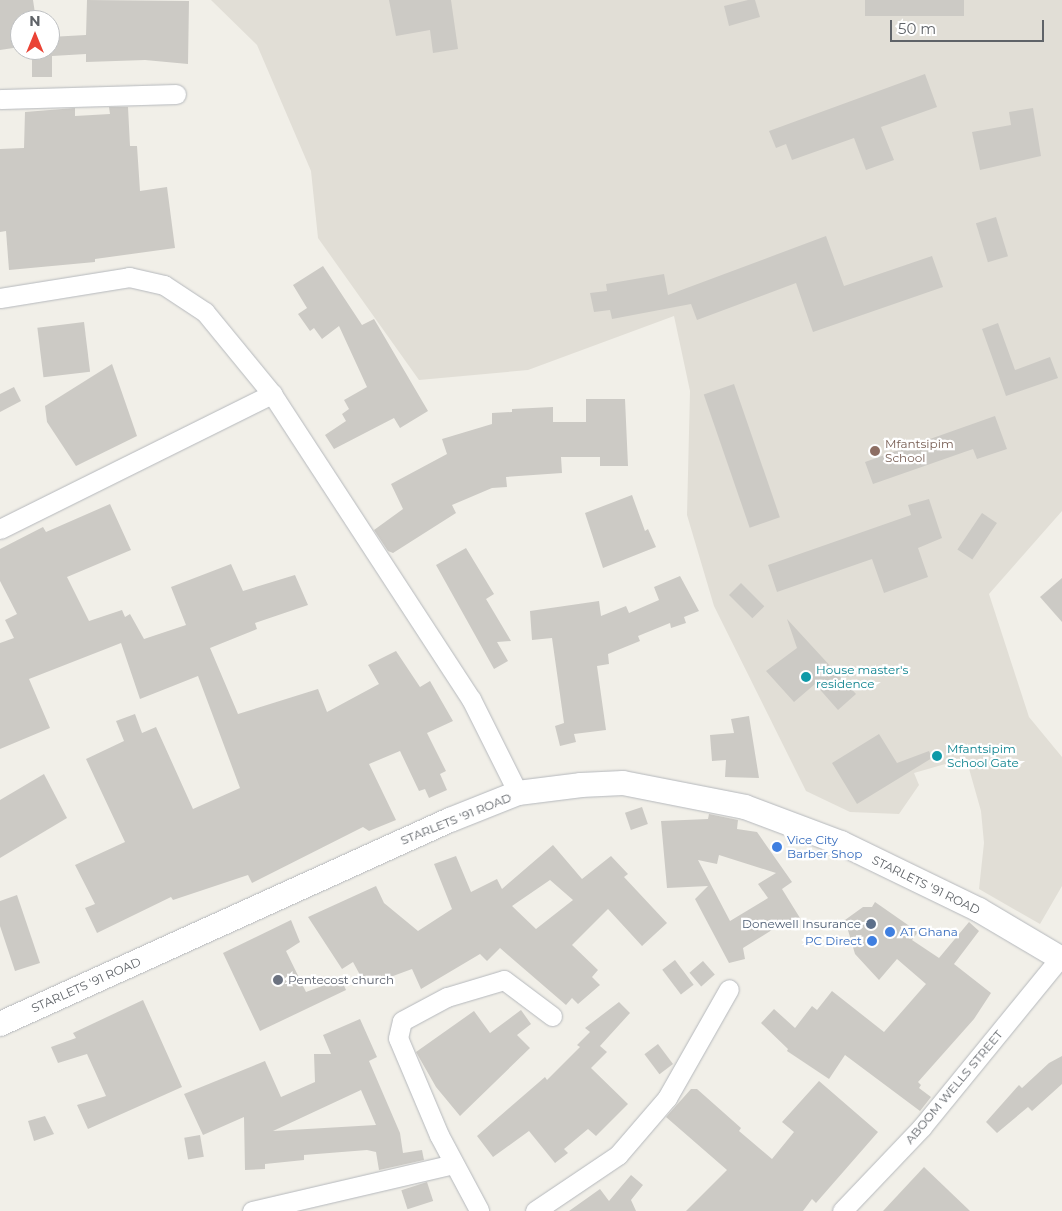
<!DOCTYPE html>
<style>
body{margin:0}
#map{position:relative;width:1062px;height:1211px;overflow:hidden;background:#f1efe8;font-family:Montserrat,sans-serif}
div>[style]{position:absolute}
.education>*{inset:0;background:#e1ded6}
.building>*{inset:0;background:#cccac5;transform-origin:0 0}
.roads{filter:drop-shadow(0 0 1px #b5b8bc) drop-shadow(0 0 1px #b5b8bc)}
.minor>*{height:19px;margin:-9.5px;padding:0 9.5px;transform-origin:9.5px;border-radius:9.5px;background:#fff}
.tertiary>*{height:24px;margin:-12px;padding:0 12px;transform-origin:12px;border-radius:12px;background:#fff}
.dots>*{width:14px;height:14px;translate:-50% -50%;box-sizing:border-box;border:2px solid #fff;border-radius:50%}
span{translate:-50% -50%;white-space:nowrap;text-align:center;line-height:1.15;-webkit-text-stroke:4.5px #fff;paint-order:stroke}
.education-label{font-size:12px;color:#785e54}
.left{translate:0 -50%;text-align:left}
.culture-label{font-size:12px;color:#0d838f}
.street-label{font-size:12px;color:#5f6368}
.shop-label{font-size:12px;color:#366cbe}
.right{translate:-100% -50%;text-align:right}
.service-label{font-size:12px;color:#4e5e75}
.worship-label{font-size:12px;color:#5b616d}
.north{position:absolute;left:10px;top:10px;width:50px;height:50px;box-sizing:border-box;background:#fff;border:1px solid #bfc1c3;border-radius:50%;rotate:0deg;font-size:14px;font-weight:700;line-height:20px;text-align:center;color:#5f6368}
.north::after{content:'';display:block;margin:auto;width:18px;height:22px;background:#ea4335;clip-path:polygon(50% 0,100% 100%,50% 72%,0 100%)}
.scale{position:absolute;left:890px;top:20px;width:154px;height:22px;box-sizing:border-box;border:2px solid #5f6368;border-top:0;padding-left:6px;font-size:15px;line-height:18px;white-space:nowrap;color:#5f6368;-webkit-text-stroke:4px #fff;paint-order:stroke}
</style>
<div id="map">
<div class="education">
<div style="clip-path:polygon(211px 0,1062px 0,1062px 511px,989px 594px,1029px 717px,1062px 757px,1062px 886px,1040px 924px,979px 889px,984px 843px,981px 811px,966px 758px,914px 773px,919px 785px,899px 814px,850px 812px,806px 791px,714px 606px,687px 515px,690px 391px,674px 316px,528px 370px,419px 380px,318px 238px,311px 171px,257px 45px)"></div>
</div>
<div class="building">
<div style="clip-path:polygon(0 0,33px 0,36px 20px,20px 20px,20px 47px,0 50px)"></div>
<div style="clip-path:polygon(87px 0,189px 1px,188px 64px,145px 60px,86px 62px,86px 54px,52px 56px,52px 77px,32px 77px,32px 50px,50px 50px,50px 37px,86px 35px)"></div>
<div style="clip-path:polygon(389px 0,451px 0,458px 49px,433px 53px,430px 30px,396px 36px)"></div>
<div style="clip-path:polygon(748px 0,755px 0,760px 17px,729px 26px,724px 6px)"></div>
<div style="left:865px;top:0;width:99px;height:16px"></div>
<div style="clip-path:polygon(925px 74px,937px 107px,881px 127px,894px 160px,866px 170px,854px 138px,792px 160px,786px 144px,776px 148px,769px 131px)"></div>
<div style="clip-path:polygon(109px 107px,128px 107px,130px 146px,137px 146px,140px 191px,167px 187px,175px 248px,95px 259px,95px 262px,9px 270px,6px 231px,0 232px,0 149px,24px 148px,25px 112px,75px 108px,75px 116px,110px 114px)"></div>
<div style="clip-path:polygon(1033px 108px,1041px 156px,980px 170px,972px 132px,1011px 125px,1009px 112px)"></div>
<div style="left:996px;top:217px;width:41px;height:21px;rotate:73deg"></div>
<div style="clip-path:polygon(826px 236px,844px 286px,932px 256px,943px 287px,813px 332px,796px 283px,697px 320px,691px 304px,612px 319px,610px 310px,594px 312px,590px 293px,607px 291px,606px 284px,664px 274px,668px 295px)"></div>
<div style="clip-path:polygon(323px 266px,362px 325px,374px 319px,428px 411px,400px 428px,394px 418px,334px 449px,325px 435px,346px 421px,342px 414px,349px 409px,344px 400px,367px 387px,339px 326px,322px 339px,314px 328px,310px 331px,298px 314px,307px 308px,293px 285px)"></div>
<div style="left:84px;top:322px;width:50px;height:47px;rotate:83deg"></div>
<div style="clip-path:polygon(998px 323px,1015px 370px,1050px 357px,1058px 378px,1006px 396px,982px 329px)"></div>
<div style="clip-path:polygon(112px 364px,137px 436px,76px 466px,47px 422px,45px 406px)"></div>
<div style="left:734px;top:384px;width:141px;height:32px;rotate:71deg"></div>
<div style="clip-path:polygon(14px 387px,21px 401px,0 412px,0 394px)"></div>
<div style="clip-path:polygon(586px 399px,625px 399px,628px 466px,600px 466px,600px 457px,561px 457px,562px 473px,506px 477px,507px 487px,492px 488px,452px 505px,456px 513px,393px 553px,388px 551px,374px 530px,403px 509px,391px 484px,447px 454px,442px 439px,492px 424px,492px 413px,512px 412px,512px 409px,553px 407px,553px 422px,586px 422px)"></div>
<div style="clip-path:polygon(995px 416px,1007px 449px,977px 459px,973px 449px,873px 484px,865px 462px)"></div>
<div style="clip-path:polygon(632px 495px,645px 531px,648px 529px,656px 547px,603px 568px,585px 513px)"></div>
<div style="clip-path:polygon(929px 499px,942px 538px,918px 548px,928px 577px,884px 593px,872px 559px,777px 592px,768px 565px,911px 515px,908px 505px)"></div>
<div style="clip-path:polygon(110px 504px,131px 550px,67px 577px,89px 621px,122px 610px,125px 617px,130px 614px,144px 639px,186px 625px,171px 587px,231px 564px,243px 591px,295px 575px,308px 605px,255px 623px,257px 629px,210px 648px,238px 714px,318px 689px,327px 712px,379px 684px,368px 665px,396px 651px,420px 687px,430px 681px,453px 721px,427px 733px,446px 771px,440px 774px,447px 790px,429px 798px,425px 789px,419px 791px,400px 751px,369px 764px,396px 820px,369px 831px,363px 827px,252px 883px,248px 875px,173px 900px,171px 897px,97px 933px,85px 908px,95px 904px,75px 865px,125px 842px,86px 759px,124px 741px,116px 721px,135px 714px,142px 733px,156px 727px,193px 809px,240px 788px,198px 676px,140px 699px,121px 643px,29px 679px,50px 728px,0 749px,0 643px,14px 638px,5px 620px,17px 614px,0 581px,0 549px,43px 527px,46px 532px)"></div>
<div style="left:982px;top:513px;width:18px;height:44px;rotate:34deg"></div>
<div style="clip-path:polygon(466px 548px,494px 594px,486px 599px,511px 641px,497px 642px,508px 661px,494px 669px,436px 565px)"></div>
<div style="clip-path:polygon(680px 576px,699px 611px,684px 617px,686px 623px,671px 628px,670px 623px,638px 636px,640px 641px,608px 654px,609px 664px,597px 666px,606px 730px,574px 734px,576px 742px,560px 746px,555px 726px,564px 723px,552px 638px,532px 640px,530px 611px,599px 601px,601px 616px,626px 606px,629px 613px,659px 600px,654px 587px)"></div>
<div style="clip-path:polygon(1062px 578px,1062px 622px,1040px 597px)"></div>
<div style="left:741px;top:583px;width:33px;height:17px;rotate:45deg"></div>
<div style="clip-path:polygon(787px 619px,856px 694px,838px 710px,815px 684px,794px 702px,766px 671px,797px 648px)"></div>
<div style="clip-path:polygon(749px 716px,759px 778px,725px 777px,726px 760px,712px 761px,710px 735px,734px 733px,731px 719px)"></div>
<div style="clip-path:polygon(879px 734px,897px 763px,929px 751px,932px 758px,857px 804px,832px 763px)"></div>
<div style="clip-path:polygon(44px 774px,67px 818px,0 858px,0 800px)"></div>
<div style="left:642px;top:807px;width:18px;height:18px;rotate:71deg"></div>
<div style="clip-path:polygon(evenodd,709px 814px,738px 820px,737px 829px,757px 832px,792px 882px,782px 889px,800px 918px,785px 927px,783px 923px,743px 948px,745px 959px,729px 963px,695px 899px,708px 886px,667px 888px,661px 821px,708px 819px,709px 814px,719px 855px,776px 873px,758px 884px,768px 898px,730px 921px,698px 860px,717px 864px,719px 855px)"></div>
<div style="clip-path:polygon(evenodd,553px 845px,582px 879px,611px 856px,628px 874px,624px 877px,667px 923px,642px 946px,608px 909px,572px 945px,598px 970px,592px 977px,600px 985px,578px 1004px,572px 998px,566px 1005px,500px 948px,487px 961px,480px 954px,421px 989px,412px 969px,366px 986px,353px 962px,342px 969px,308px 917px,376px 886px,384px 903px,418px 931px,452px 909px,434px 864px,456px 856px,471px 892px,497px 879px,502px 889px,553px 845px,550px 880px,573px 900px,536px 929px,512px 906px,550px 880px)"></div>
<div style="clip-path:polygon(17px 895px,40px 963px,15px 971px,0 926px,0 901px)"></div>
<div style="clip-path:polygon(875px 902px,918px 932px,912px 940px,939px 958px,969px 922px,979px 931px,954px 964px,991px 993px,974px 1019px,918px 1082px,921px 1085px,919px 1088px,931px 1097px,920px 1111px,845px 1055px,829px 1079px,787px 1051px,788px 1049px,761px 1023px,774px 1009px,795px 1028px,812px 1006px,817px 1010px,832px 991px,884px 1032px,926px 984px,897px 959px,879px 980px,855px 954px,845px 920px,863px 907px,872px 907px)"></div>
<div style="clip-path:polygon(291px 920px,300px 942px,286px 951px,306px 992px,341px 979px,346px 990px,260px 1031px,223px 953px)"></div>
<div style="left:675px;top:960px;width:31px;height:16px;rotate:53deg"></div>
<div style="left:703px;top:961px;width:18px;height:18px;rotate:49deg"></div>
<div style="clip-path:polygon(143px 1000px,182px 1087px,88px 1129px,77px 1105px,106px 1096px,87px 1054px,58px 1063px,51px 1047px,76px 1038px,73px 1033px)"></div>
<div style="clip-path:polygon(619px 1002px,630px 1013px,600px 1046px,607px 1052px,591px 1068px,628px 1104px,596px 1136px,588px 1129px,564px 1149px,568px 1153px,555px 1163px,529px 1131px,493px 1157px,477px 1136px,545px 1077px,547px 1080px,580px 1047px,577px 1045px,590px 1032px,585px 1028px)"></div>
<div style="clip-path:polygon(521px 1010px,531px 1024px,517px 1035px,530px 1048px,460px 1116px,436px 1087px,416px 1052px,474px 1011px,490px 1033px)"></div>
<div style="clip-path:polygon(evenodd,360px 1019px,377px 1057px,369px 1061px,400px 1133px,403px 1153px,422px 1150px,424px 1160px,379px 1170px,376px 1152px,367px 1150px,304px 1155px,304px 1160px,265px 1164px,265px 1169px,245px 1170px,244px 1117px,203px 1135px,184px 1094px,265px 1061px,281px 1097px,315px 1082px,314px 1054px,331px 1054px,323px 1035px,360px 1019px,361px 1090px,376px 1125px,273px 1131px,361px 1090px)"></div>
<div style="left:658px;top:1044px;width:25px;height:17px;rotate:53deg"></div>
<div style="clip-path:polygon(1062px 1056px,1062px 1084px,1032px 1111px,1028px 1107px,997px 1133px,986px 1122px,1019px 1085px,1022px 1088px,1049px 1063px)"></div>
<div style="clip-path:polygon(819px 1081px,878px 1132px,816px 1203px,812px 1199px,803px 1211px,686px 1211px,727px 1170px,666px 1117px,691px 1089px,697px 1089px,741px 1128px,739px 1131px,772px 1159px,794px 1132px,782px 1122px)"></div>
<div style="clip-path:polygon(45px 1116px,54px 1134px,34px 1141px,28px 1121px)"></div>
<div style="left:200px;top:1135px;width:22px;height:16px;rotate:80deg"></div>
<div style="clip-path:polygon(924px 1167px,970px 1211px,883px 1211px)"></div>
<div style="clip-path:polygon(631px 1175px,643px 1185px,631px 1200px,636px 1211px,569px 1211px,600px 1189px,609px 1201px)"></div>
<div style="left:427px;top:1182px;width:20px;height:27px;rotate:72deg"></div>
</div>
<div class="roads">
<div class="minor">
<div style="left:0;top:99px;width:176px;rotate:-1.6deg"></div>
<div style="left:0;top:298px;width:131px;rotate:-9.2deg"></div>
<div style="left:129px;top:277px;width:36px;rotate:13deg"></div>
<div style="left:164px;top:285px;width:49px;rotate:33.4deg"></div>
<div style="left:205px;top:312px;width:106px;rotate:50.7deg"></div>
<div style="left:272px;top:394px;width:364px;rotate:56.9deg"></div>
<div style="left:471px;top:699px;width:105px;rotate:63.4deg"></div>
<div style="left:0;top:529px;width:304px;rotate:-26.4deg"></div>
<div style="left:479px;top:1210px;width:85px;rotate:-118.1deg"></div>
<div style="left:439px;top:1135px;width:105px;rotate:-112.9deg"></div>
<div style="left:398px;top:1038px;width:17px;rotate:-77deg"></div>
<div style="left:402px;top:1021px;width:51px;rotate:-28.1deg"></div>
<div style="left:447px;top:997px;width:59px;rotate:-16.6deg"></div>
<div style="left:504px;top:980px;width:60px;rotate:36.9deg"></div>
<div style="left:252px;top:1211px;width:207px;rotate:-13.1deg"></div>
<div style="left:535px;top:1211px;width:100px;rotate:-34deg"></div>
<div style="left:618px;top:1155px;width:75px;rotate:-49.3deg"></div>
<div style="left:667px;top:1098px;width:125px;rotate:-60.4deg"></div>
<div style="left:842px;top:1211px;width:116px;rotate:-46.4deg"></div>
<div style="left:922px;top:1127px;width:218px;rotate:-50.8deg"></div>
</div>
<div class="tertiary">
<div style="left:0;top:1024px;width:494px;rotate:-24.4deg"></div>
<div style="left:450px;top:820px;width:73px;rotate:-21.7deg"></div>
<div style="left:518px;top:793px;width:64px;rotate:-7.2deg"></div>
<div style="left:581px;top:785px;width:42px;rotate:-2.7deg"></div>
<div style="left:623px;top:783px;width:124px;rotate:11.1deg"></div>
<div style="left:745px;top:807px;width:103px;rotate:20.6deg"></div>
<div style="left:841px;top:843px;width:153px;rotate:25.9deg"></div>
<div style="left:979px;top:910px;width:96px;rotate:30.6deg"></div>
</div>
</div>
<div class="dots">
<div style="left:875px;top:451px;background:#8d6e63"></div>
<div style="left:806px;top:677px;background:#0f9aa8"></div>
<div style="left:937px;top:756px;background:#0f9aa8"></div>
<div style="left:777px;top:847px;background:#3f7fe0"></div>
<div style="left:871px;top:924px;background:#5c6f8a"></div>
<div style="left:890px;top:932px;background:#3f7fe0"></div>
<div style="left:872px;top:941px;background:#3f7fe0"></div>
<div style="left:278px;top:980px;background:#6b7280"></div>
</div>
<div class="education-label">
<span class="left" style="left:885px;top:451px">Mfantsipim<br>School</span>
</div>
<div class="culture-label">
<span class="left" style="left:816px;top:677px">House master's<br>residence</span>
<span class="left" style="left:947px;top:756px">Mfantsipim<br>School Gate</span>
</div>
<div class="street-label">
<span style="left:456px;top:819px;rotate:-22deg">STARLETS '91 ROAD</span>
<span style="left:926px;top:885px;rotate:26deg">STARLETS '91 ROAD</span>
<span style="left:86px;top:985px;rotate:-24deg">STARLETS '91 ROAD</span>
<span style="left:954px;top:1087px;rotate:-50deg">ABOOM WELLS STREET</span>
</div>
<div class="shop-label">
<span class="left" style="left:787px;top:847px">Vice City<br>Barber Shop</span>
<span class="left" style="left:900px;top:932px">AT Ghana</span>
<span class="right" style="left:862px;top:941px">PC Direct</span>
</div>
<div class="service-label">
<span class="right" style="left:861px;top:924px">Donewell Insurance</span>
</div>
<div class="worship-label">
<span class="left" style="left:288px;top:980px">Pentecost church</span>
</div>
<div class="north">N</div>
<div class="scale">50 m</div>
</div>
